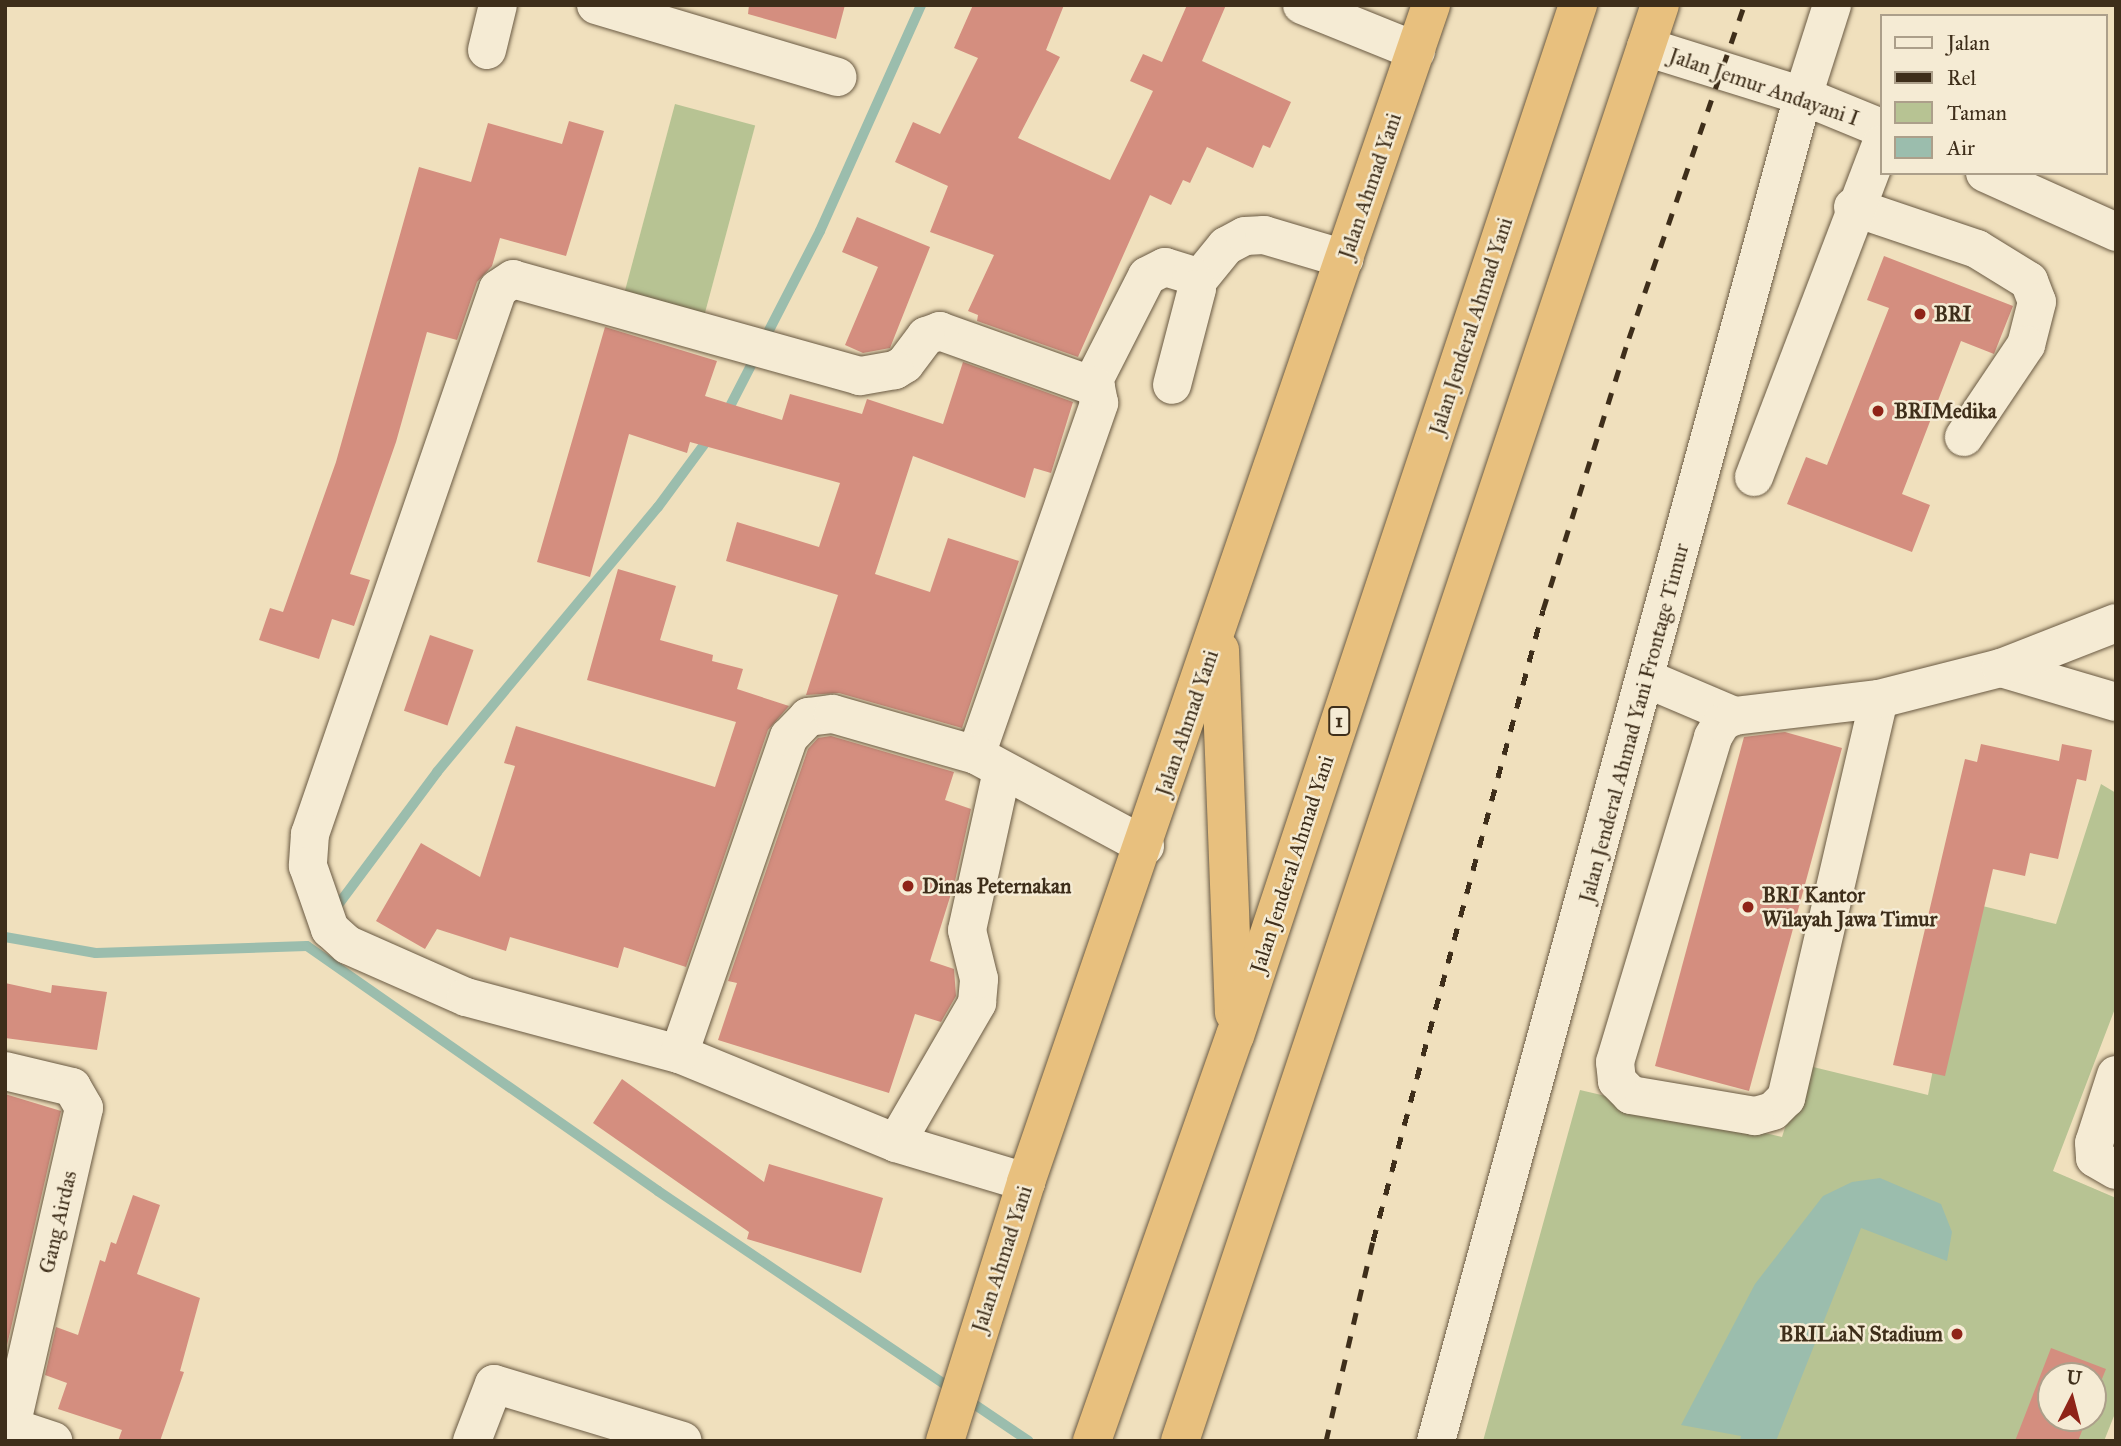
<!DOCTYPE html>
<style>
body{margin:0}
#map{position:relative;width:2121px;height:1446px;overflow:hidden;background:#f0e0bd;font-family:"IM FELL Great Primer",serif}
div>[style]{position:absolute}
.green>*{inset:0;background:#b7c393;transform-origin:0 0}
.water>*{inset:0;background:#9bbdad}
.stream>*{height:10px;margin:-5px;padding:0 5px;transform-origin:5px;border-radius:5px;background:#9bbdad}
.building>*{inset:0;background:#d48e7f;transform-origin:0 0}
.roads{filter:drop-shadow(0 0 2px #6a5a43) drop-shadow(0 0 2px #6a5a43)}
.minor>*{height:38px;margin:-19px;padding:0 19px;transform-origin:19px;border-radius:19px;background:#f5ebd4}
.highway>*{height:38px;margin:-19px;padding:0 19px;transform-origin:19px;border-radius:19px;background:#e8c07e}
.rail>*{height:5px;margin-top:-2.5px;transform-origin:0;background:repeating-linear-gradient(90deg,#3e2e1a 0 12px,transparent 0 24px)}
.dots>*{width:19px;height:19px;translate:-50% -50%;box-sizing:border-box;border:4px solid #f5ebd4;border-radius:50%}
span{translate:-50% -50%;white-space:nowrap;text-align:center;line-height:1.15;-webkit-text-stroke:5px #f5ebd4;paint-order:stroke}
.shield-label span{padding:2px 5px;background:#f5ebd4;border:2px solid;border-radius:5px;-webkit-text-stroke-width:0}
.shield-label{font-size:19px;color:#3e2e1a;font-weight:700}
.street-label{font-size:21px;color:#3e2e1a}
.poi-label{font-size:21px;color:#3e2e1a;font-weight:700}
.left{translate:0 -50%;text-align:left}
.right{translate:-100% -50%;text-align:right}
.frame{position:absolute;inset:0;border:7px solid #3e2e1a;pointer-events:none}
.legend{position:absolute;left:1880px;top:14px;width:228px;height:161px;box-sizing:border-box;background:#f5ebd4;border:2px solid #ac9f8a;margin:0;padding:9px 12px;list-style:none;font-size:21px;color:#3e2e1a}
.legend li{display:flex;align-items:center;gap:14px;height:35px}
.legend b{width:35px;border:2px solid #ac9f8a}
.north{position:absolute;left:2037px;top:1362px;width:70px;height:70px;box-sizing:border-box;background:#f5ebd4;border:2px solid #ac9f8a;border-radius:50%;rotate:6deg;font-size:19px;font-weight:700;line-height:28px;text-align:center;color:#3e2e1a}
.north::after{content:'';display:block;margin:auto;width:24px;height:32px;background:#8f2418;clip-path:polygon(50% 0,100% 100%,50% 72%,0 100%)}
</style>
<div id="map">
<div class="green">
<div style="left:675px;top:104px;width:83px;height:198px;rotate:15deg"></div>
<div style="clip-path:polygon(evenodd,2101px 784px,2116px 793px,2116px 1006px,2053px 1171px,2116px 1198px,2116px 1411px,2104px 1441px,1483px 1441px,1580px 1090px,1782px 1137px,1805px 1065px,1928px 1095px,1966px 902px,2056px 924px,2101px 784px,2051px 1376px,2093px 1376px,2093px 1418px,2051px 1418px,2051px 1376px)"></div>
</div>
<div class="water">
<div style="clip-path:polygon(1880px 1178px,1941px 1204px,1952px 1232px,1947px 1261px,1861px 1228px,1776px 1441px,1740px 1441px,1741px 1436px,1681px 1425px,1755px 1284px,1823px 1196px,1852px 1182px)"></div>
</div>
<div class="stream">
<div style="left:725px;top:416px;width:208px;rotate:-62.8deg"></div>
<div style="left:820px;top:231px;width:248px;rotate:-65.9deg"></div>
<div style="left:332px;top:913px;width:176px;rotate:-53.3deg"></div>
<div style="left:437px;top:772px;width:345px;rotate:-50.2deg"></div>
<div style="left:658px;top:507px;width:89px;rotate:-53.6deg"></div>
<div style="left:5px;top:937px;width:92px;rotate:10deg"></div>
<div style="left:96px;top:953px;width:211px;rotate:-1.9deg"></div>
<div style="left:307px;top:946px;width:428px;rotate:34.9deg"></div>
<div style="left:658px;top:1191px;width:447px;rotate:34deg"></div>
</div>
<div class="building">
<div style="clip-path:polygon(749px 5px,845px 5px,836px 39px,748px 14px)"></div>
<div style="clip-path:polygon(973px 5px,1064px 5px,1046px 50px,1060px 57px,1018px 138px,1110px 180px,1153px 91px,1130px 81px,1143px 54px,1162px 62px,1187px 5px,1226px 5px,1202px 61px,1291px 102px,1270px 148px,1263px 145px,1253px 168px,1207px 147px,1190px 183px,1183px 180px,1171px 205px,1150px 195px,1078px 357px,977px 321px,978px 315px,968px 311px,994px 255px,930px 232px,948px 186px,895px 162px,913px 122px,940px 134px,978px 58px,954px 48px)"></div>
<div style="clip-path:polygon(569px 121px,604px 131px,566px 256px,500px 238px,492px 266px,477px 282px,457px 340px,427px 332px,396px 442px,350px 574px,370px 580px,354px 626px,332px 619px,319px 659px,259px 640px,270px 608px,283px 612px,336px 462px,419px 167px,471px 182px,488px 123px,562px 144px)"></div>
<div style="clip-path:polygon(857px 217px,930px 247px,890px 348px,863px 353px,845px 345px,878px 267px,842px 252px)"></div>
<div style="clip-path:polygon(1884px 256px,2013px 306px,1994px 354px,1961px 341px,1902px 494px,1930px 505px,1912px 552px,1787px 504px,1806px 457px,1827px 465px,1889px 308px,1867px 300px)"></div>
<div style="clip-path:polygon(605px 327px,717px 361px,705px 396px,782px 420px,790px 394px,862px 414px,867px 399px,943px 424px,963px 362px,1073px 402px,1051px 473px,1034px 468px,1025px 498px,913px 456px,875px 574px,930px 592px,948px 538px,1019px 561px,962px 728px,839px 693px,806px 695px,838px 595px,726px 561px,737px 522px,819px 547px,840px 483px,690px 442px,687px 453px,629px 434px,590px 577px,537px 562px)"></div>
<div style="clip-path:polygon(618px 569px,676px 586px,660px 640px,713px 655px,712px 661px,743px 669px,737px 689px,789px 706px,768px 730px,686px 967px,624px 947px,618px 968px,510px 937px,506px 951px,437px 929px,425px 949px,376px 921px,421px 843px,480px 877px,515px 766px,504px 763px,516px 726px,715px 787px,736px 722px,587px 680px)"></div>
<div style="left:430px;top:635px;width:46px;height:80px;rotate:19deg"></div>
<div style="clip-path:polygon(1785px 732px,1842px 748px,1749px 1091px,1655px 1066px,1744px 737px)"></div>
<div style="clip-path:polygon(831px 736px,954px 772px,945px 800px,971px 809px,955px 881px,930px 961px,954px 969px,956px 996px,941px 1022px,915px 1014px,889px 1093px,718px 1040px,737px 983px,728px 981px,808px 749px,818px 738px)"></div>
<div style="clip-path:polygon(1981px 744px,2059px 761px,2062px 744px,2092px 750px,2086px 781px,2077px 779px,2058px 859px,2030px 853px,2025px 876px,1993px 869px,1945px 1076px,1893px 1065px,1965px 759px,1977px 762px)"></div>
<div style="clip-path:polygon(5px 983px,51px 993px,52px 985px,107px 992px,97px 1050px,5px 1038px)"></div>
<div style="clip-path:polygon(622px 1079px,764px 1182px,769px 1164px,883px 1198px,861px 1273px,747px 1239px,749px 1232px,593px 1123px)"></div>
<div style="clip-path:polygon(5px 1094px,61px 1111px,5px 1354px)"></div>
<div style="clip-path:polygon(133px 1195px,160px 1205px,137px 1274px,200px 1298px,180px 1371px,184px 1372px,160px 1441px,118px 1441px,122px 1430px,58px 1409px,67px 1383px,45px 1375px,56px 1327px,78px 1335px,100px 1260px,105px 1262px,111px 1242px,116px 1244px)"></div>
<div style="clip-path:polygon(2051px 1348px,2106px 1369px,2093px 1401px,2093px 1376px,2051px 1376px,2051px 1418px,2087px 1418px,2078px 1441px,2015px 1441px)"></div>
</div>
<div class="roads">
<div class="minor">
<div style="left:596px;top:5px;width:252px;rotate:16.6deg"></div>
<div style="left:1302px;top:5px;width:123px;rotate:22deg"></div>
<div style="left:1646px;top:47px;width:164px;rotate:17.3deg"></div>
<div style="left:1803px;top:96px;width:84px;rotate:22.3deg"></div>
<div style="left:487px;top:50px;width:46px;rotate:-76.3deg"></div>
<div style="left:1985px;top:173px;width:144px;rotate:24.2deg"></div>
<div style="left:1853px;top:207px;width:131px;rotate:18.7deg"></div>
<div style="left:1977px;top:249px;width:61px;rotate:31.6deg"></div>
<div style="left:2029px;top:281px;width:22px;rotate:69deg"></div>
<div style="left:2037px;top:302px;width:44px;rotate:104.3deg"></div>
<div style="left:2026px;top:345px;width:111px;rotate:124deg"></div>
<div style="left:1195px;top:284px;width:49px;rotate:-50.8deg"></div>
<div style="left:1226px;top:246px;width:21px;rotate:-28deg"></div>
<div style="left:1245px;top:236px;width:19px;rotate:-3deg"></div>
<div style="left:1264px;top:235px;width:84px;rotate:16.5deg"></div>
<div style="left:1092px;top:384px;width:121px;rotate:-63deg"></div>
<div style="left:1147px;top:276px;width:20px;rotate:-27deg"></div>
<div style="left:1165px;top:267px;width:27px;rotate:17deg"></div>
<div style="left:1191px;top:275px;width:15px;rotate:67deg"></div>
<div style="left:1197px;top:289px;width:99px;rotate:104.6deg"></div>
<div style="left:1754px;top:477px;width:356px;rotate:-69.1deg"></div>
<div style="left:2001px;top:668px;width:120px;rotate:16.5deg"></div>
<div style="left:1647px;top:679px;width:95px;rotate:23deg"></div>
<div style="left:1879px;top:699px;width:410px;rotate:103.1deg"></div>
<div style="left:1786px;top:1098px;width:18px;rotate:135deg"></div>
<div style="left:1773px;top:1111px;width:19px;rotate:164deg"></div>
<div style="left:1755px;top:1116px;width:126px;rotate:-170.4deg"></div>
<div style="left:1631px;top:1095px;width:20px;rotate:-135deg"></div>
<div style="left:1617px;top:1081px;width:19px;rotate:-96deg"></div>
<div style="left:1615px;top:1062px;width:339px;rotate:-73.2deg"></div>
<div style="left:1713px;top:737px;width:17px;rotate:-59deg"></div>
<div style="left:1722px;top:722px;width:13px;rotate:-27deg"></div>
<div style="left:1734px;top:716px;width:146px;rotate:-6.7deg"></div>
<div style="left:1879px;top:699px;width:126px;rotate:-14.3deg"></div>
<div style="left:2001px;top:668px;width:123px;rotate:-21.4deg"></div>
<div style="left:976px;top:755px;width:373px;rotate:-70.7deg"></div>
<div style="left:1099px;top:403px;width:16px;rotate:-101deg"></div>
<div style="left:1096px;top:387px;width:166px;rotate:-160.3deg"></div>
<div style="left:940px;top:331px;width:15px;rotate:160deg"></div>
<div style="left:926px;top:336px;width:35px;rotate:127deg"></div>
<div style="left:905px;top:364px;width:12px;rotate:149deg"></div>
<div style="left:895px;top:370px;width:36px;rotate:170deg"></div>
<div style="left:860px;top:376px;width:360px;rotate:-164.4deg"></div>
<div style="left:513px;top:279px;width:18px;rotate:146deg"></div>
<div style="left:498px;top:289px;width:577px;rotate:109.03deg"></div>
<div style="left:310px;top:834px;width:32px;rotate:94deg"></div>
<div style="left:308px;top:866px;width:67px;rotate:70.8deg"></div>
<div style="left:330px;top:929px;width:24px;rotate:42deg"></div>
<div style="left:348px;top:945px;width:129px;rotate:23.8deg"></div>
<div style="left:466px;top:997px;width:220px;rotate:15deg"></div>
<div style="left:679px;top:1054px;width:235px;rotate:22.3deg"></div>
<div style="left:896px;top:1143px;width:136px;rotate:16.7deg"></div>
<div style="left:679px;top:1054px;width:336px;rotate:-70.9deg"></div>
<div style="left:789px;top:737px;width:28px;rotate:-46deg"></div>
<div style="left:808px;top:717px;width:25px;rotate:-7deg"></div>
<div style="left:833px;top:714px;width:149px;rotate:16deg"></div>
<div style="left:976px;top:755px;width:192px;rotate:28.3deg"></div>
<div style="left:5px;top:1071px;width:69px;rotate:13.4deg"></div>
<div style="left:72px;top:1087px;width:24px;rotate:60deg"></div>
<div style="left:84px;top:1108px;width:327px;rotate:102.9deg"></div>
<div style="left:2116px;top:1075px;width:71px;rotate:107.9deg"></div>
<div style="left:2094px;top:1143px;width:15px;rotate:86deg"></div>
<div style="left:2095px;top:1158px;width:24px;rotate:30deg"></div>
<div style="left:896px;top:1143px;width:162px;rotate:-59.9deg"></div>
<div style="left:977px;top:1003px;width:24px;rotate:-85deg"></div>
<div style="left:979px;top:979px;width:50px;rotate:-103.8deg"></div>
<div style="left:967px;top:930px;width:163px;rotate:-77.6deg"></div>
<div style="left:5px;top:1425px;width:51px;rotate:18.4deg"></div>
<div style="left:472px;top:1441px;width:61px;rotate:-68.9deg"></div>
<div style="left:494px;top:1384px;width:197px;rotate:16.8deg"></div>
<div style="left:1436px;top:1441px;width:1394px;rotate:-74.74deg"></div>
<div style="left:1803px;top:96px;width:96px;rotate:-72.3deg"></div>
</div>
<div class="highway">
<div style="left:1220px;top:650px;width:363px;rotate:87.8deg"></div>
<div style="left:945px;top:1441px;width:271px;rotate:-72.6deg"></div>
<div style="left:1026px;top:1182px;width:1245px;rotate:-71.01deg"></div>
<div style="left:1092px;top:1441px;width:430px;rotate:-70.6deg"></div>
<div style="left:1235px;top:1036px;width:1087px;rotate:-71.6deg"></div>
<div style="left:1180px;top:1441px;width:1514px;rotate:-71.52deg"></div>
</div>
</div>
<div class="rail">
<div style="left:1326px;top:1441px;width:205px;rotate:-76.8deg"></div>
<div style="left:1373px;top:1241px;width:653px;rotate:-74.92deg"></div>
<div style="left:1543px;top:610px;width:285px;rotate:-72.5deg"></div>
<div style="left:1629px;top:338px;width:352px;rotate:-70.9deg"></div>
</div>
<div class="dots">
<div style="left:1920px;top:314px;background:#8f2418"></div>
<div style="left:1878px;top:411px;background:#8f2418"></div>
<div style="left:908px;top:886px;background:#8f2418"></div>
<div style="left:1748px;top:907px;background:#8f2418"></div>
<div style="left:1957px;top:1334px;background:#8f2418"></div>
</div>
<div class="shield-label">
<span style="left:1339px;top:721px">1</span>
</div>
<div class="street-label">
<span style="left:1764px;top:87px;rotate:19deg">Jalan Jemur Andayani I</span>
<span style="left:1370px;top:186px;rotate:-71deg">Jalan Ahmad Yani</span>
<span style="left:1471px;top:326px;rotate:-72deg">Jalan Jenderal Ahmad Yani</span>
<span style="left:1187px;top:723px;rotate:-71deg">Jalan Ahmad Yani</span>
<span style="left:1634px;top:723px;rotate:-75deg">Jalan Jenderal Ahmad Yani Frontage Timur</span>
<span style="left:1292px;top:864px;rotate:-72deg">Jalan Jenderal Ahmad Yani</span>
<span style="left:58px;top:1222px;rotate:-77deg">Gang Airdas</span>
<span style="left:1002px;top:1259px;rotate:-72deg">Jalan Ahmad Yani</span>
</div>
<div class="poi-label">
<span class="left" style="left:1934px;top:314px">BRI</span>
<span class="left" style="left:1894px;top:411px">BRIMedika</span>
<span class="left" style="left:922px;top:886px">Dinas Peternakan</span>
<span class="left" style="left:1762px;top:907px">BRI Kantor<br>Wilayah Jawa Timur</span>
<span class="right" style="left:1943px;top:1334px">BRILiaN Stadium</span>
</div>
<div class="frame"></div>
<ul class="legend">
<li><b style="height:9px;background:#f5ebd4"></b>Jalan</li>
<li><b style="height:9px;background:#3e2e1a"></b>Rel</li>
<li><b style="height:19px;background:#b7c393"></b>Taman</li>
<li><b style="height:19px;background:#9bbdad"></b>Air</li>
</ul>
<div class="north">U</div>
</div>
